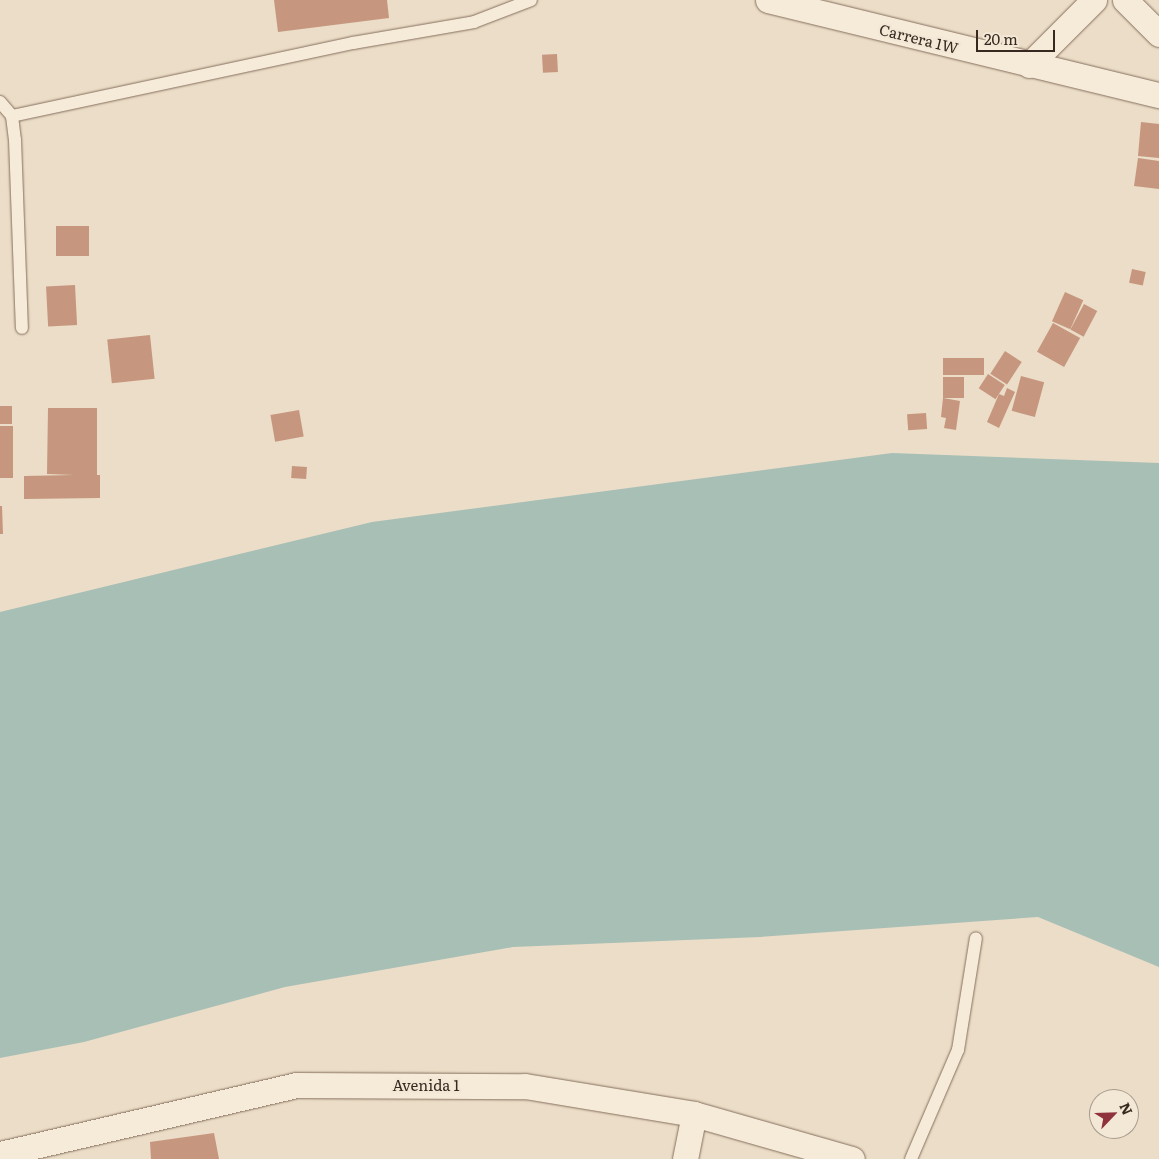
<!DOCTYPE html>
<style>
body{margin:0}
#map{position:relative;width:1159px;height:1159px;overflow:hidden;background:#ebddc7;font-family:Literata,serif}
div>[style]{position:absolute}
.water>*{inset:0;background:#a8bfb6}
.building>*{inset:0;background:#c6967f;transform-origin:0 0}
.roads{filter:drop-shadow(0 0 1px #856f5d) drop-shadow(0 0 1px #856f5d)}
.lane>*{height:12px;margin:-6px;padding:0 6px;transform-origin:6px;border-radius:6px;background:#f6ebd9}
.street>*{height:25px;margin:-12.5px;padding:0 12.5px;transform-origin:12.5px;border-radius:12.5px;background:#f6ebd9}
span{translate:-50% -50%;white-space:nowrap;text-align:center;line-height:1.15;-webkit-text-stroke:5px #f3e8d6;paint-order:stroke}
.street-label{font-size:15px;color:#372920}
.north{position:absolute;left:1089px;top:1089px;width:50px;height:50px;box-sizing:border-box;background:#f3e8d6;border:1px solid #a89c8d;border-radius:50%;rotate:66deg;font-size:14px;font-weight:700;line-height:20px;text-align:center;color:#372920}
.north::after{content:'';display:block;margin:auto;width:18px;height:22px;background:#90323c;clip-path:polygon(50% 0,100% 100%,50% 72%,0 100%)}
.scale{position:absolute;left:976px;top:30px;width:79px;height:22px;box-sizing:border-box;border:2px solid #372920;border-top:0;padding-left:6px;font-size:15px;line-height:18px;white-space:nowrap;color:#372920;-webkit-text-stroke:4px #f3e8d6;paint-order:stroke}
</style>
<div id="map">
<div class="water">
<div style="clip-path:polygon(892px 453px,1159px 463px,1159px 967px,1038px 917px,760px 937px,513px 947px,285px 987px,84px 1042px,0 1058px,0 612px,372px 522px)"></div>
</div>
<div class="building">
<div style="clip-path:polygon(274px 0,387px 0,389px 18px,278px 32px)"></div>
<div style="left:557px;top:54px;width:18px;height:15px;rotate:87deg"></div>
<div style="clip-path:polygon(1141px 122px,1159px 124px,1159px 158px,1138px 156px)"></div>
<div style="clip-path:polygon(1138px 158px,1159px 161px,1159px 189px,1134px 186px)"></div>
<div style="left:56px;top:226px;width:33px;height:30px"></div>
<div style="left:1132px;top:269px;width:14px;height:14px;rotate:12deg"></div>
<div style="left:75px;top:285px;width:40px;height:29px;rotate:87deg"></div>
<div style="left:1065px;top:292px;width:20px;height:32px;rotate:24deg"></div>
<div style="left:1084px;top:304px;width:15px;height:29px;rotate:28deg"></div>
<div style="left:1053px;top:323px;width:31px;height:33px;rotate:29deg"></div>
<div style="left:150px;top:335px;width:44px;height:43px;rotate:84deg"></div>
<div style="left:1005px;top:351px;width:20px;height:27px;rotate:33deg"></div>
<div style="left:984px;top:358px;width:17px;height:41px;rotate:90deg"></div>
<div style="left:988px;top:374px;width:20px;height:17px;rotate:33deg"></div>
<div style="left:1021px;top:376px;width:24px;height:36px;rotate:15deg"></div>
<div style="left:943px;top:377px;width:21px;height:21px"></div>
<div style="clip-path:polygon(1007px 388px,1015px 392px,999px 428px,987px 422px,999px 394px,1004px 396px)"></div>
<div style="clip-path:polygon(943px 398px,960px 401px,956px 430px,944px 428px,946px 418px,941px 417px)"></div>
<div style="left:0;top:406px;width:12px;height:18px"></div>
<div style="clip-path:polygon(48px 408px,97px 408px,97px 475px,100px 475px,100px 498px,24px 499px,24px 476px,74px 475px,47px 474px)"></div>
<div style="left:299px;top:410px;width:27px;height:29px;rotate:80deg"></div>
<div style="left:926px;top:413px;width:16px;height:19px;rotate:86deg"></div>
<div style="left:0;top:426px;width:13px;height:52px"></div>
<div style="left:292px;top:466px;width:15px;height:12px;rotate:4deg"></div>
<div style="clip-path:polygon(0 506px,2px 506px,3px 534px,0 534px)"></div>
<div style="clip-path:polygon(214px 1133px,219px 1159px,151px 1159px,150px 1142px)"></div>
</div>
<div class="roads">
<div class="lane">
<div style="left:0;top:102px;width:18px;rotate:49deg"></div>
<div style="left:12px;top:116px;width:24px;rotate:83deg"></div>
<div style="left:15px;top:140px;width:188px;rotate:87.9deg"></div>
<div style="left:12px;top:116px;width:349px;rotate:-12.1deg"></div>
<div style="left:353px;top:43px;width:123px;rotate:-9.8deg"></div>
<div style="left:474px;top:22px;width:61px;rotate:-21.1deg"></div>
<div style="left:911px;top:1159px;width:119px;rotate:-66.7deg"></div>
<div style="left:958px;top:1050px;width:113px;rotate:-80.9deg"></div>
</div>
<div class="street">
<div style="left:768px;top:0;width:402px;rotate:13.7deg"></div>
<div style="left:1125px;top:0;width:48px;rotate:45deg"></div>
<div style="left:1029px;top:65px;width:92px;rotate:-45deg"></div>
<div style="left:0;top:1154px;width:304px;rotate:-13.1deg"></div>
<div style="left:296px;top:1085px;width:229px;rotate:0.3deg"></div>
<div style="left:525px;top:1086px;width:171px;rotate:9.4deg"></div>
<div style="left:694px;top:1114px;width:164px;rotate:15.9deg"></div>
<div style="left:685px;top:1159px;width:46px;rotate:-78.7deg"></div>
</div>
</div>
<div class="street-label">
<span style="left:919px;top:38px;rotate:14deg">Carrera 1W</span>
<span style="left:426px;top:1085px">Avenida 1</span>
</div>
<div class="north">N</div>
<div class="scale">20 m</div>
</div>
